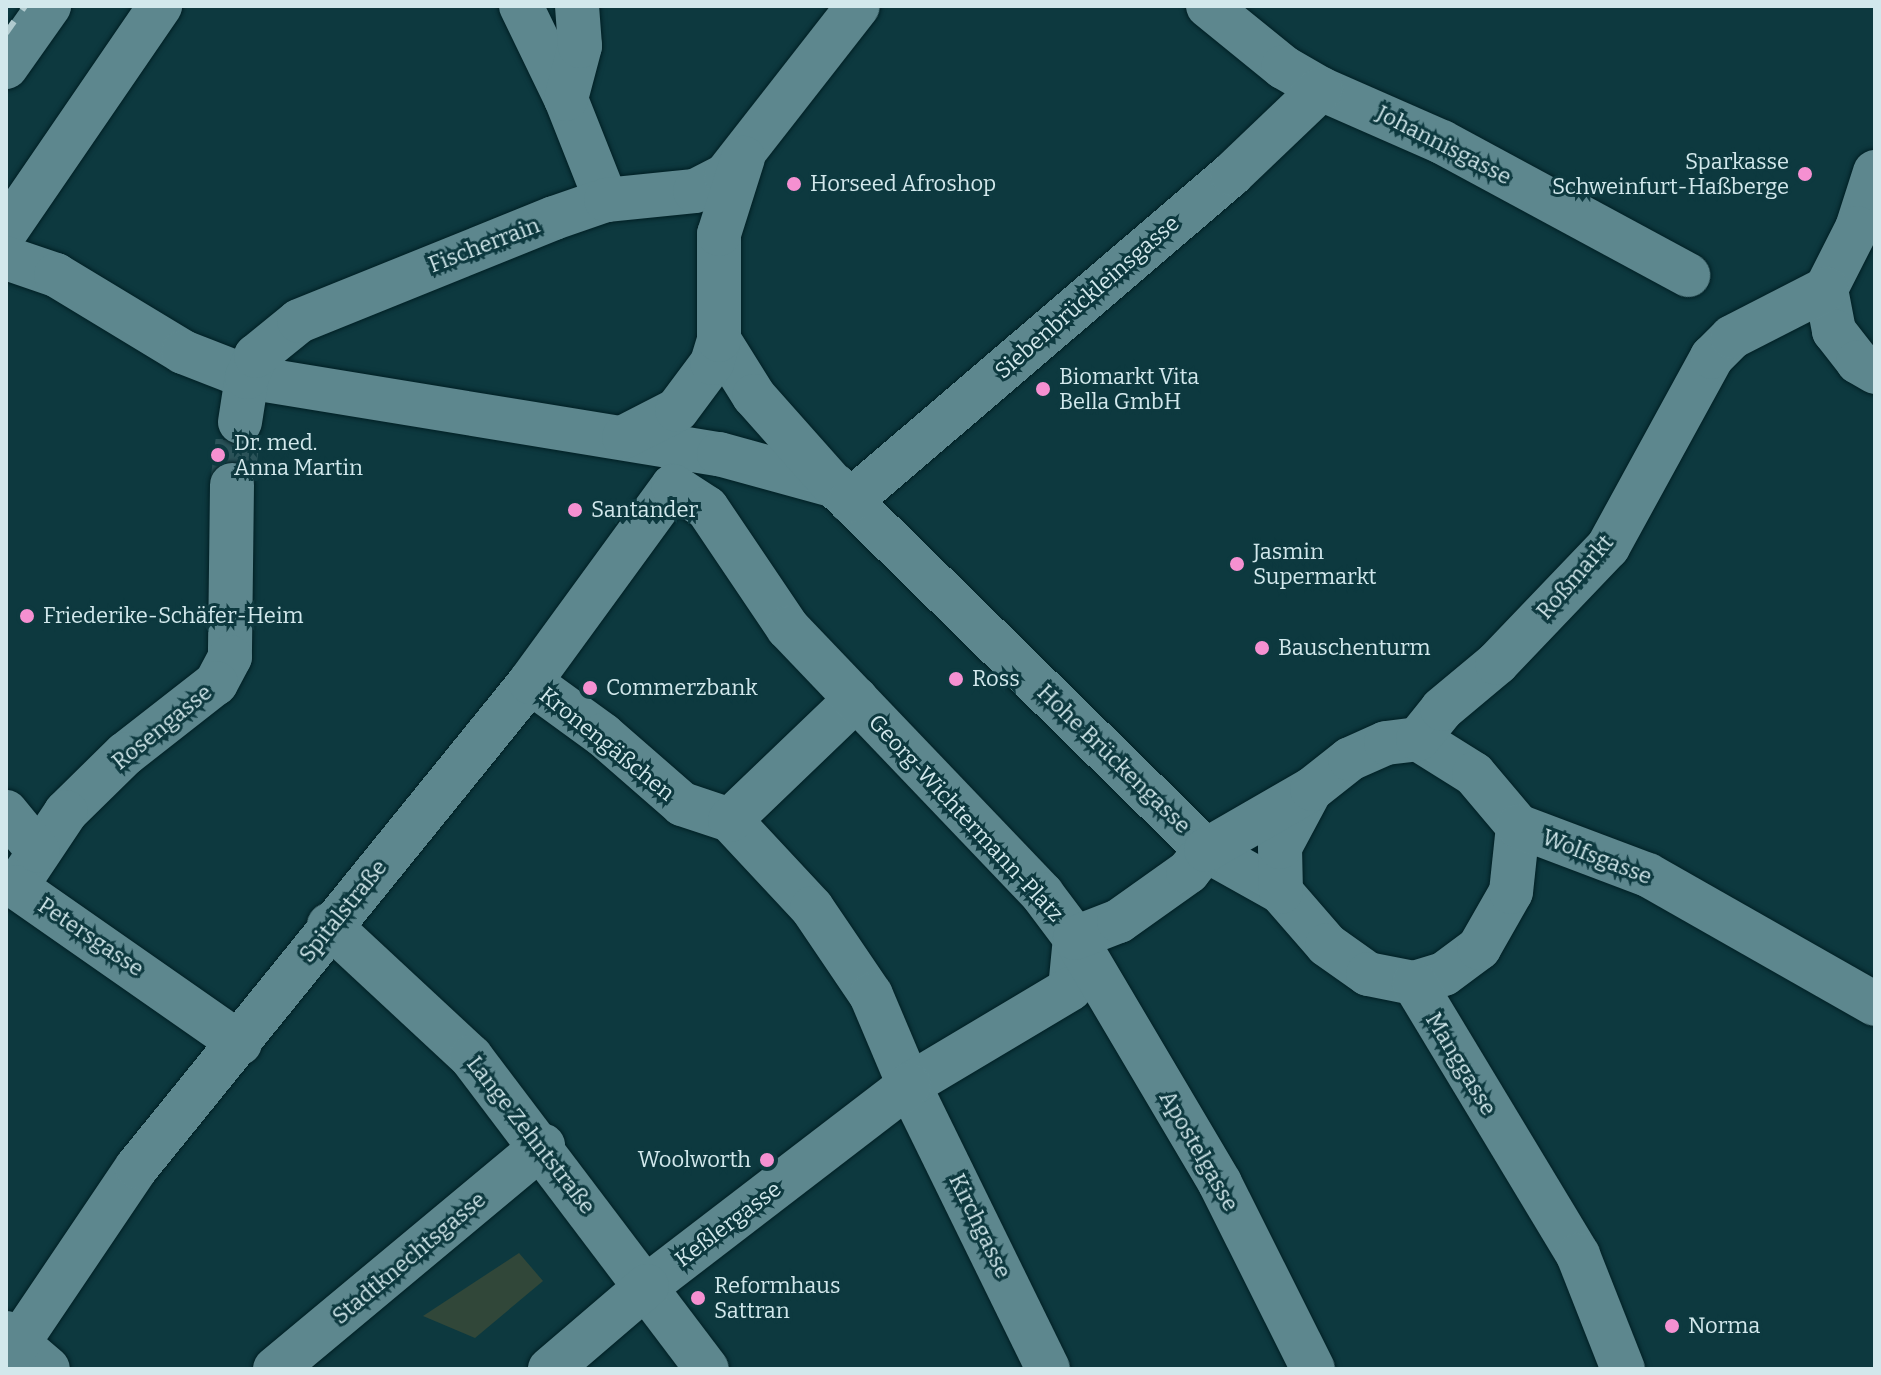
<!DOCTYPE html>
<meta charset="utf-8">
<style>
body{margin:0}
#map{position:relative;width:1881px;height:1375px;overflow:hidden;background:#0d393f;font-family:Bitter,serif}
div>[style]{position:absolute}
.green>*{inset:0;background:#314739}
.minor-tunnel>*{height:44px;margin-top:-22px;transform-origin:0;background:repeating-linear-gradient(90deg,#2b5359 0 44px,transparent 0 66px)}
.roads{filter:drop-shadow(0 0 2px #001f24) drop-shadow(0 0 2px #001f24)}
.minor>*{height:44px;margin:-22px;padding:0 22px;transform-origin:22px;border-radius:22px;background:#5d878e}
.rail>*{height:6px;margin-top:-3px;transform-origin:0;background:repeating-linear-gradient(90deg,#b0cace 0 14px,transparent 0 28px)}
.dots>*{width:22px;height:22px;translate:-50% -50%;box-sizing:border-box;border:4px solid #0d393f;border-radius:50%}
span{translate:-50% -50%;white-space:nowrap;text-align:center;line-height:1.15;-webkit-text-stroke:6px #0d393f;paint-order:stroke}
.street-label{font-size:22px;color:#d2e8ec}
.poi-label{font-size:22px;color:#d2e8ec}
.right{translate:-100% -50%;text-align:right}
.left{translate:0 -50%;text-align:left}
.frame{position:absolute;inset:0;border:8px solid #d2e8ec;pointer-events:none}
</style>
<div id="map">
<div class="green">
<div style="clip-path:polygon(519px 1253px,543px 1281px,475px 1338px,423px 1316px)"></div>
</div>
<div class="minor-tunnel">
<div style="left:232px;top:485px;width:64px;rotate:-82.8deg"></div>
</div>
<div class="roads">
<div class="minor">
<div style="left:521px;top:6px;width:103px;rotate:64.2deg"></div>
<div style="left:566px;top:99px;width:109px;rotate:68.4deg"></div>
<div style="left:1208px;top:6px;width:97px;rotate:39.1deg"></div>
<div style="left:1283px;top:67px;width:44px;rotate:30.1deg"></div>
<div style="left:1321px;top:89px;width:132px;rotate:23.7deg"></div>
<div style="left:1442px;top:142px;width:280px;rotate:28.4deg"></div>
<div style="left:6px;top:67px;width:75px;rotate:-54.8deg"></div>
<div style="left:566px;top:99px;width:55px;rotate:-75.2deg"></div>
<div style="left:580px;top:46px;width:40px;rotate:-94.3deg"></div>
<div style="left:1875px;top:172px;width:59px;rotate:107.8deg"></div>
<div style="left:1857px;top:228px;width:68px;rotate:116.9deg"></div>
<div style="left:1826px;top:289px;width:43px;rotate:79.2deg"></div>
<div style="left:1834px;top:331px;width:39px;rotate:52deg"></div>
<div style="left:1858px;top:362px;width:20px;rotate:30deg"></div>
<div style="left:6px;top:231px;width:273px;rotate:-55.6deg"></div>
<div style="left:6px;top:258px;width:53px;rotate:18.8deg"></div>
<div style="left:56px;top:275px;width:149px;rotate:31.2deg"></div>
<div style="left:183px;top:352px;width:69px;rotate:21.3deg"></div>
<div style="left:247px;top:377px;width:478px;rotate:9.3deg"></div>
<div style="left:719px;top:454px;width:120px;rotate:15.4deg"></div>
<div style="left:835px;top:486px;width:520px;rotate:44.45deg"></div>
<div style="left:1206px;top:850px;width:86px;rotate:29.2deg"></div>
<div style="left:1281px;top:892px;width:70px;rotate:49deg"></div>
<div style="left:1327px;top:945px;width:50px;rotate:35.3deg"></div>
<div style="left:1368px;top:974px;width:47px;rotate:11.1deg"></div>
<div style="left:1414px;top:983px;width:31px;rotate:-17deg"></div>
<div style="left:1444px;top:974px;width:44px;rotate:-36.6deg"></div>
<div style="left:1479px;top:948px;width:64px;rotate:-60.3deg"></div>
<div style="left:1511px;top:892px;width:66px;rotate:-83.9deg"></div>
<div style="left:719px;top:340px;width:66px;rotate:58deg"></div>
<div style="left:754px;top:396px;width:119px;rotate:48.4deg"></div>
<div style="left:240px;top:422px;width:46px;rotate:-81.2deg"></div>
<div style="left:247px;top:377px;width:23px;rotate:-67deg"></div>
<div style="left:256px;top:356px;width:55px;rotate:-39.1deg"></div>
<div style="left:299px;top:321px;width:275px;rotate:-22deg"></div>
<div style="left:554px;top:218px;width:55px;rotate:-19.1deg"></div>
<div style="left:606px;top:200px;width:89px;rotate:-5.8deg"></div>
<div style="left:695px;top:191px;width:35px;rotate:-27deg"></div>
<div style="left:726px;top:175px;width:214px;rotate:-52deg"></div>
<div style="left:624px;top:437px;width:59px;rotate:-27deg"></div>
<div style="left:677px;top:410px;width:59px;rotate:-53.3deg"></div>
<div style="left:712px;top:363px;width:24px;rotate:-73deg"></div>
<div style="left:719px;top:340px;width:106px;rotate:-90deg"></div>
<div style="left:719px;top:234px;width:80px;rotate:-72.5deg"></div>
<div style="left:232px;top:485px;width:172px;rotate:90.7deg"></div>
<div style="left:230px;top:657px;width:30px;rotate:118deg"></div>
<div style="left:216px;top:683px;width:115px;rotate:142deg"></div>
<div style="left:125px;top:754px;width:83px;rotate:135.5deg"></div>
<div style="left:66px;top:812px;width:90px;rotate:123.7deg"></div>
<div style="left:16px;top:887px;width:273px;rotate:34.9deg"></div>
<div style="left:850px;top:501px;width:503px;rotate:-40.56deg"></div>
<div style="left:1232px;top:174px;width:123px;rotate:-43.7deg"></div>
<div style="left:530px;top:682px;width:90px;rotate:36deg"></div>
<div style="left:603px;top:735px;width:105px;rotate:41.1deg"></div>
<div style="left:682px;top:804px;width:51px;rotate:18.4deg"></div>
<div style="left:730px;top:820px;width:120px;rotate:47deg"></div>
<div style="left:812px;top:908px;width:105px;rotate:55.9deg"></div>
<div style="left:871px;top:995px;width:98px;rotate:67.1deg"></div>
<div style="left:909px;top:1085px;width:316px;rotate:63.9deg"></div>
<div style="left:1418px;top:739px;width:66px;rotate:32deg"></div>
<div style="left:1474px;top:774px;width:68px;rotate:49.8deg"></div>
<div style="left:1518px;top:826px;width:139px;rotate:20.7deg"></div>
<div style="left:1648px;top:875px;width:261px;rotate:29.6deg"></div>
<div style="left:6px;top:812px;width:50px;rotate:50.6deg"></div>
<div style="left:730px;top:820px;width:175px;rotate:-43.8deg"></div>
<div style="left:1281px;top:892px;width:45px;rotate:-91.3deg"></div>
<div style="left:1280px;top:847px;width:64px;rotate:-61.8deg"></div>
<div style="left:329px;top:925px;width:194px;rotate:42.9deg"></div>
<div style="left:471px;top:1057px;width:391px;rotate:52.9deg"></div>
<div style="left:1414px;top:983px;width:318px;rotate:58.9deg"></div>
<div style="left:1578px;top:1255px;width:123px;rotate:68.5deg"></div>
<div style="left:6px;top:1333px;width:55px;rotate:40.6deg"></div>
<div style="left:6px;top:1361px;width:234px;rotate:-56deg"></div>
<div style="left:137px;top:1167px;width:624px;rotate:-50.98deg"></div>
<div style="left:530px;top:682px;width:243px;rotate:-53.9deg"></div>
<div style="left:673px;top:486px;width:40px;rotate:32.9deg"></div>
<div style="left:707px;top:508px;width:145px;rotate:56deg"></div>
<div style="left:788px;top:628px;width:368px;rotate:46.3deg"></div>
<div style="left:1042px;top:894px;width:55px;rotate:53.1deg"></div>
<div style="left:1075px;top:938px;width:51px;rotate:95.6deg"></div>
<div style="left:1070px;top:989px;width:187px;rotate:149.2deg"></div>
<div style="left:909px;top:1085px;width:330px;rotate:142.5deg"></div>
<div style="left:647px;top:1286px;width:128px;rotate:139.4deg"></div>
<div style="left:275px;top:1369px;width:349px;rotate:-39.8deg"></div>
<div style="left:1313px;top:1369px;width:208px;rotate:-116.6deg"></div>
<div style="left:1220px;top:1183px;width:285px;rotate:-120.6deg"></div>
<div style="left:1075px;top:938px;width:47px;rotate:-21.1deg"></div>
<div style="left:1119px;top:921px;width:85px;rotate:-35.4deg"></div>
<div style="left:1188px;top:872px;width:28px;rotate:-51deg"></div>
<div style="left:1206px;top:850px;width:122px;rotate:-29.9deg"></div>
<div style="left:1312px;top:789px;width:48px;rotate:-38.3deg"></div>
<div style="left:1350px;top:759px;width:39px;rotate:-24deg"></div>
<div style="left:1386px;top:743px;width:32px;rotate:-7deg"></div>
<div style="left:1418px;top:739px;width:38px;rotate:-51deg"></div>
<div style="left:1442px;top:709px;width:72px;rotate:-39.9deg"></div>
<div style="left:1497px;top:663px;width:161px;rotate:-46.3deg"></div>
<div style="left:1608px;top:547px;width:217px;rotate:-61.3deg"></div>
<div style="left:1712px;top:357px;width:28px;rotate:-45deg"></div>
<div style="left:1732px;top:337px;width:106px;rotate:-27.1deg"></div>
</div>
</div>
<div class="rail">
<div style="left:6px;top:33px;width:33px;rotate:-55deg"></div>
</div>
<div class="dots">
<div style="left:1805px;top:174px;background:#f590d1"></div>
<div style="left:794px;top:184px;background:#f590d1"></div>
<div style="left:1043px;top:389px;background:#f590d1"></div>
<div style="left:218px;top:455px;background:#f590d1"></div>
<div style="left:575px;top:510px;background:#f590d1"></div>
<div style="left:1237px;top:564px;background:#f590d1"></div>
<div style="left:27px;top:616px;background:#f590d1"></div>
<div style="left:1262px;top:648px;background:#f590d1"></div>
<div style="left:956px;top:679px;background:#f590d1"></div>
<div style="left:590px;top:688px;background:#f590d1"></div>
<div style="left:767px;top:1160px;background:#f590d1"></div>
<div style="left:698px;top:1298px;background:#f590d1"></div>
<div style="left:1672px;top:1326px;background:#f590d1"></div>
</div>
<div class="street-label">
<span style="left:1444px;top:145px;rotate:27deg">Johannisgasse</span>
<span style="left:484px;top:245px;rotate:-21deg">Fischerrain</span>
<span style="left:1087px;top:297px;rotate:-41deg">Siebenbrückleinsgasse</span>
<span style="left:1575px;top:577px;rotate:-49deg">Roßmarkt</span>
<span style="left:162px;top:727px;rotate:-39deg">Rosengasse</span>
<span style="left:607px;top:744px;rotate:39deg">Kronengäßchen</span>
<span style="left:1114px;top:759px;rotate:44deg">Hohe Brückengasse</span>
<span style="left:966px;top:818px;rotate:47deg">Georg-Wichtermann-Platz</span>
<span style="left:1597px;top:857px;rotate:21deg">Wolfsgasse</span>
<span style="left:343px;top:911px;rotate:-51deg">Spitalstraße</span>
<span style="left:91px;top:937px;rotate:34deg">Petersgasse</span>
<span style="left:1461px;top:1064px;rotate:59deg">Manggasse</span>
<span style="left:531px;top:1135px;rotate:52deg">Lange Zehntstraße</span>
<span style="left:1199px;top:1151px;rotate:60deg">Apostelgasse</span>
<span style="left:728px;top:1224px;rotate:-37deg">Keßlergasse</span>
<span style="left:980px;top:1226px;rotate:64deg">Kirchgasse</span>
<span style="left:409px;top:1258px;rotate:-40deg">Stadtknechtsgasse</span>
</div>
<div class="poi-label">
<span class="right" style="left:1789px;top:174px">Sparkasse<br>Schweinfurt-Haßberge</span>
<span class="left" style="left:810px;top:184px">Horseed Afroshop</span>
<span class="left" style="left:1059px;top:389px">Biomarkt Vita<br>Bella GmbH</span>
<span class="left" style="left:234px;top:455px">Dr. med.<br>Anna Martin</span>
<span class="left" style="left:591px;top:510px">Santander</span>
<span class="left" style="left:1253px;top:564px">Jasmin<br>Supermarkt</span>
<span class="left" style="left:43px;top:616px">Friederike-Schäfer-Heim</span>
<span class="left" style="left:1278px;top:648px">Bauschenturm</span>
<span class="left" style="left:972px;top:679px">Ross</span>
<span class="left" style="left:606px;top:688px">Commerzbank</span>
<span class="right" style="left:751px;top:1160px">Woolworth</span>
<span class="left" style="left:714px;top:1298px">Reformhaus<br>Sattran</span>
<span class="left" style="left:1688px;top:1326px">Norma</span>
</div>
<div class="frame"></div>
</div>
